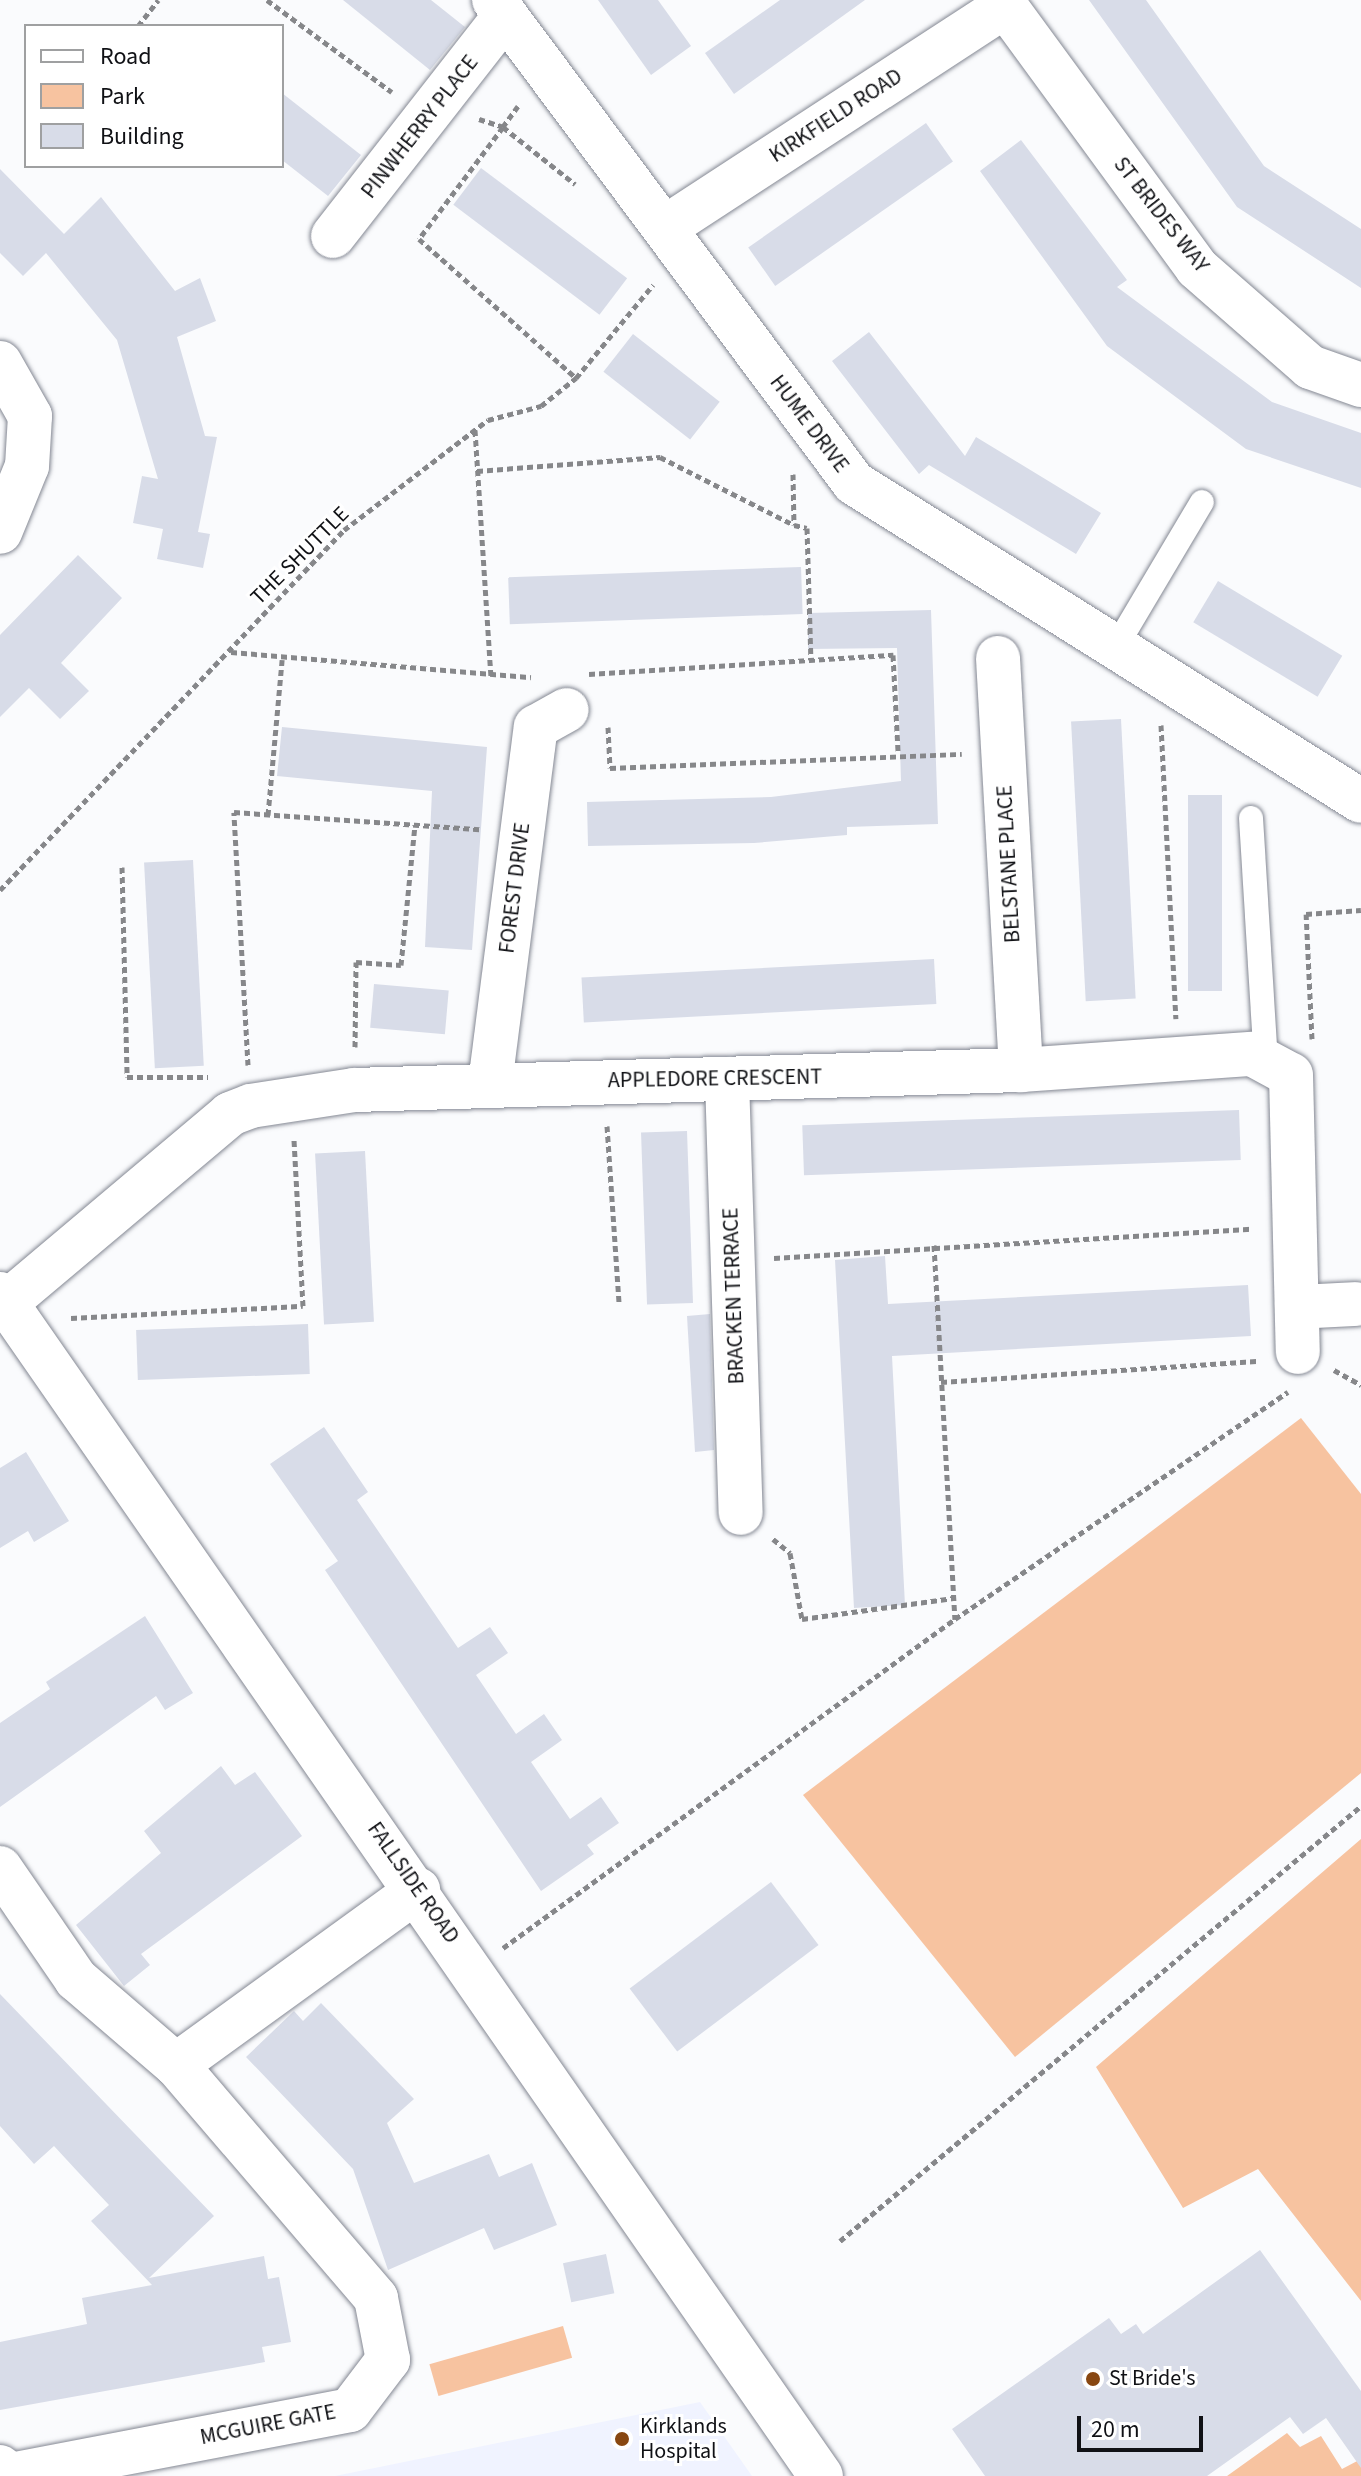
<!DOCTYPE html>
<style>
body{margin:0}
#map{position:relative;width:1361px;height:2476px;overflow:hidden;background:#fafbfd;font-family:"Source Sans 3",sans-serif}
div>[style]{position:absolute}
.built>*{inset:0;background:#f0f3ff}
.green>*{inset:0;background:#f7c3a0;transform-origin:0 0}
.building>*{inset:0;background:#d8dce8;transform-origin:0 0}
.path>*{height:5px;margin-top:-2.5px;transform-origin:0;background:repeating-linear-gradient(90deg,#86878a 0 6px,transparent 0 10px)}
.roads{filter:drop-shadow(0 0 2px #848893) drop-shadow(0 0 2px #848893)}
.service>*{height:24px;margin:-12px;padding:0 12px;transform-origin:12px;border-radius:12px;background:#fff}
.minor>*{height:44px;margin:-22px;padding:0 22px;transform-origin:22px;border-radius:22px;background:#fff}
.tertiary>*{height:44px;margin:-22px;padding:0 22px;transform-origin:22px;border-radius:22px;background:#fff}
.dots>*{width:22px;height:22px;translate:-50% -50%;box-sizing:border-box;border:4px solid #fff;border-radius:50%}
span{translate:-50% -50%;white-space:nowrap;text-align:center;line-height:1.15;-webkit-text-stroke:6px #fff;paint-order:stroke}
.street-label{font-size:22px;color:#101115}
.poi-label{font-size:22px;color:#101115}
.left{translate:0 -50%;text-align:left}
.legend{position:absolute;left:24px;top:24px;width:260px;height:144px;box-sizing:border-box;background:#fff;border:2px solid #9fa0a1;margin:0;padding:10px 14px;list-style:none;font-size:24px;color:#101115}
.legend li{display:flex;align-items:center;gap:16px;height:40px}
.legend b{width:40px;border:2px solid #9fa0a1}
.scale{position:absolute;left:1077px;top:2416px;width:126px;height:36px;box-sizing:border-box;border:4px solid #101115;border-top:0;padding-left:10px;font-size:24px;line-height:28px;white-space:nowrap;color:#101115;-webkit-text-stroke:6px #fff;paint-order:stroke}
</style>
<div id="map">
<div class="built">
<div style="clip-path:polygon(700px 2402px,752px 2476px,335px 2476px)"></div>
</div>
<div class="green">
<div style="clip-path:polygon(1301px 1418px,1361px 1494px,1361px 1773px,1015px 2057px,803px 1795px)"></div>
<div style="clip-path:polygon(1361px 1839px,1361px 2301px,1258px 2169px,1183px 2208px,1096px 2067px)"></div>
<div style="left:563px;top:2326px;width:33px;height:139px;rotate:74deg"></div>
<div style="clip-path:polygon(1287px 2433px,1300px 2447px,1321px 2436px,1342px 2469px,1361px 2459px,1361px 2476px,1227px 2476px)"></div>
</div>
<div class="building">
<div style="clip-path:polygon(343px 0,431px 0,465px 27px,430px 70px)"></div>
<div style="clip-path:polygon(598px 0,658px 0,691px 46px,651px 75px)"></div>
<div style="clip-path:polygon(780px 0,865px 0,734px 94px,705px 53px)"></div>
<div style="clip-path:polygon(1089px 0,1146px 0,1264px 166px,1361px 229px,1361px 288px,1237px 207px)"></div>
<div style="clip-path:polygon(282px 93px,361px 155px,328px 196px,282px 160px)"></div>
<div style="left:926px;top:123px;width:47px;height:217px;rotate:55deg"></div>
<div style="clip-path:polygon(1021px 140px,1127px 280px,1117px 287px,1272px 402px,1361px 433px,1361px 488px,1246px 449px,1107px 346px,980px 171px)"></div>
<div style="left:481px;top:168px;width:183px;height:46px;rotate:37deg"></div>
<div style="clip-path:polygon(0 169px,64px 234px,101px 197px,175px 291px,200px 278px,216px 321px,177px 337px,205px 436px,217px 437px,198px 532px,210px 534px,203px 568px,157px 559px,163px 529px,133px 523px,142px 476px,158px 479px,117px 340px,46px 253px,23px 276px,0 253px)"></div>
<div style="clip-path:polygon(869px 332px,965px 456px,976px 437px,1101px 513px,1076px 554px,929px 465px,919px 474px,832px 361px)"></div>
<div style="left:633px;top:334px;width:110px;height:48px;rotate:38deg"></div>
<div style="clip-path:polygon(78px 555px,122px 598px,61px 663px,89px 691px,60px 719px,29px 688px,0 717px,0 635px)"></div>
<div style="left:801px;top:567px;width:47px;height:293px;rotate:88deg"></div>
<div style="left:1218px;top:581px;width:145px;height:48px;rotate:31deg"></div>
<div style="clip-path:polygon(931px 610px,938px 824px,847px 827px,847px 835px,754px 843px,588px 846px,587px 802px,771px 797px,901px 781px,897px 648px,808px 649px,808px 613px)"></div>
<div style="left:1121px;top:719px;width:280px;height:50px;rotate:87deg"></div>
<div style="clip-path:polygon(282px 727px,487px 747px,472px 950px,425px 947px,432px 791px,277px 776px)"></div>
<div style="left:1188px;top:795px;width:34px;height:196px"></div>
<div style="left:193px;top:860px;width:206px;height:49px;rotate:87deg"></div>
<div style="left:934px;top:959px;width:45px;height:353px;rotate:87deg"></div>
<div style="left:374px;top:984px;width:75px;height:44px;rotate:5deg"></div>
<div style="left:1239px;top:1110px;width:50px;height:437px;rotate:88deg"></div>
<div style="left:687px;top:1131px;width:172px;height:46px;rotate:88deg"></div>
<div style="left:365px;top:1151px;width:171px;height:50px;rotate:87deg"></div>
<div style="clip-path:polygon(885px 1256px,888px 1304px,1248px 1285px,1251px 1336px,892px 1356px,905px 1605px,854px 1608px,835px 1260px)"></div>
<div style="clip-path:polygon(710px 1314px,714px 1450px,695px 1452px,687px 1316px)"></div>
<div style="left:308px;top:1324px;width:50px;height:172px;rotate:88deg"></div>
<div style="clip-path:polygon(324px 1427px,368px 1492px,357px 1500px,458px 1648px,490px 1627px,508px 1653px,476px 1675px,516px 1734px,544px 1714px,562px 1740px,531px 1762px,570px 1819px,601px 1797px,619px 1823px,587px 1845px,594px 1854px,541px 1891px,325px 1570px,338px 1561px,270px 1464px)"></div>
<div style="clip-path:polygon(26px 1452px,69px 1521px,34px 1542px,28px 1531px,0 1548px,0 1468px)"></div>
<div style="clip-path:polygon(145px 1616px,193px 1693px,165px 1710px,156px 1696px,0 1807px,0 1723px,50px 1689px,46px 1682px)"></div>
<div style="clip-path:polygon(221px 1766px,235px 1785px,255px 1772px,302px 1836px,141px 1954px,150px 1965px,124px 1986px,76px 1925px,161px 1853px,144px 1831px)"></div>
<div style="left:771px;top:1882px;width:79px;height:177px;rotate:53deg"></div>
<div style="clip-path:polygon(0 1994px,214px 2216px,149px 2278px,264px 2256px,268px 2279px,279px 2277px,291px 2342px,262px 2347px,265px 2362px,0 2410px,0 2342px,87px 2324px,82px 2298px,152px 2285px,91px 2221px,109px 2205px,78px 2172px,54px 2146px,34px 2164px,0 2126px)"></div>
<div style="clip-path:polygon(321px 2003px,414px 2099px,387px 2123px,414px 2183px,489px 2154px,499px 2177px,532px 2163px,557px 2225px,494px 2250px,484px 2228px,388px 2270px,353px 2169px,246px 2057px,294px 2011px,303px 2021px)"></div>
<div style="clip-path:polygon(1260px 2250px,1361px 2391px,1361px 2468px,1326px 2418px,1303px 2434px,1290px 2417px,1207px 2476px,985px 2476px,952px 2429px,1109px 2318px,1121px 2334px,1136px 2324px,1143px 2334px)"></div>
<div style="left:606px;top:2254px;width:40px;height:44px;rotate:78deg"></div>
</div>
<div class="path">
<div style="left:267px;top:0;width:155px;rotate:36.4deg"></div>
<div style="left:138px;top:26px;width:33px;rotate:-52deg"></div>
<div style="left:518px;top:106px;width:26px;rotate:126deg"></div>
<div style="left:503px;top:127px;width:92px;rotate:38.4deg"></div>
<div style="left:479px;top:119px;width:25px;rotate:18deg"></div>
<div style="left:503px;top:127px;width:140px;rotate:126.9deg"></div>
<div style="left:419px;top:239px;width:210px;rotate:41.5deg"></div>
<div style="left:475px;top:430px;width:248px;rotate:86.3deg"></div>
<div style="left:477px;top:471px;width:184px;rotate:-4.4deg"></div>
<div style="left:660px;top:457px;width:150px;rotate:26.9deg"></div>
<div style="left:793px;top:474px;width:51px;rotate:88.9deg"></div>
<div style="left:794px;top:525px;width:13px;rotate:13deg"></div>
<div style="left:807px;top:528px;width:132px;rotate:88.3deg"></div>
<div style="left:231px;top:652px;width:301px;rotate:4.8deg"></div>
<div style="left:589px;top:674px;width:305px;rotate:-3.6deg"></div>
<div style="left:893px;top:655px;width:96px;rotate:87deg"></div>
<div style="left:1161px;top:725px;width:294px;rotate:87.1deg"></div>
<div style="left:608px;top:727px;width:41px;rotate:87.2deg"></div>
<div style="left:610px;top:768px;width:352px;rotate:-2.3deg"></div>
<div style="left:268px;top:815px;width:156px;rotate:-84.8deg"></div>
<div style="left:122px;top:867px;width:210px;rotate:88.6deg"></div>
<div style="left:127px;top:1077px;width:81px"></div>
<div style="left:0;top:890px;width:498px;rotate:-46.3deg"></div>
<div style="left:344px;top:530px;width:181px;rotate:-37.4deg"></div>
<div style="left:488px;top:420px;width:55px;rotate:-14.8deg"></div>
<div style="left:541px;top:406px;width:45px;rotate:-38.7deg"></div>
<div style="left:576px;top:378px;width:121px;rotate:-50.4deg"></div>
<div style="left:1312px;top:1039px;width:125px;rotate:-92.7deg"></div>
<div style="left:1306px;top:914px;width:55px;rotate:-4.2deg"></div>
<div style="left:355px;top:1047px;width:85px;rotate:-89.3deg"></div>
<div style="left:356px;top:962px;width:45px;rotate:3.8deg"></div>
<div style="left:401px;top:965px;width:141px;rotate:-84.3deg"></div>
<div style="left:248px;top:1065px;width:253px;rotate:-93.2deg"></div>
<div style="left:234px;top:812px;width:246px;rotate:4deg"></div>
<div style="left:607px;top:1126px;width:177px;rotate:86.1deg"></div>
<div style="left:934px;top:1245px;width:375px;rotate:86.8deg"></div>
<div style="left:774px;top:1258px;width:478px;rotate:-3.5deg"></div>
<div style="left:71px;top:1318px;width:232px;rotate:-3deg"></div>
<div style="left:303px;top:1306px;width:166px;rotate:-93.1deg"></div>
<div style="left:1334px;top:1370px;width:31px;rotate:29deg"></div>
<div style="left:941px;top:1382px;width:316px;rotate:-3.8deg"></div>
<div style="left:773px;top:1539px;width:22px;rotate:39deg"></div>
<div style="left:790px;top:1553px;width:67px;rotate:79.7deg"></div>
<div style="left:802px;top:1619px;width:153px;rotate:-7.9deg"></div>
<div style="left:503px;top:1948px;width:559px;rotate:-36.05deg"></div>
<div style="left:955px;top:1619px;width:403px;rotate:-34.3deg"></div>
<div style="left:840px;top:2241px;width:679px;rotate:-39.86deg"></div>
</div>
<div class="roads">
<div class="service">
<div style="left:1114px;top:650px;width:172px;rotate:-59.3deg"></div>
<div style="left:1251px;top:818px;width:244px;rotate:86.5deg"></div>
</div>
<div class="minor">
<div style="left:494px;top:0;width:602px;rotate:53.3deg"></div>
<div style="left:854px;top:483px;width:598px;rotate:32.1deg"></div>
<div style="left:1001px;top:0;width:332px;rotate:53.8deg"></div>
<div style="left:1197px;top:268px;width:150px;rotate:41.2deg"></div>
<div style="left:1310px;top:367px;width:54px;rotate:19.4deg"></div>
<div style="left:666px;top:227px;width:405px;rotate:-33.1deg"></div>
<div style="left:333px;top:236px;width:279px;rotate:-52deg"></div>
<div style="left:0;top:363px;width:61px;rotate:60.5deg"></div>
<div style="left:30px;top:416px;width:50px;rotate:93.4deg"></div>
<div style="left:27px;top:466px;width:71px;rotate:112.2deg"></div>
<div style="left:998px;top:658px;width:413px;rotate:86.8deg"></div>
<div style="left:727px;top:1079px;width:434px;rotate:88.2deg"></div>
<div style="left:490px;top:1084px;width:360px;rotate:-82.7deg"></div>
<div style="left:536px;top:727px;width:35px;rotate:-29deg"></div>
<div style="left:1297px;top:1307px;width:59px;rotate:-2.9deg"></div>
<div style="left:0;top:1308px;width:301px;rotate:-40.1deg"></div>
<div style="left:230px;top:1114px;width:22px;rotate:-21deg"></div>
<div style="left:251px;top:1106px;width:104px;rotate:-8.8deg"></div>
<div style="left:354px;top:1090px;width:667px;rotate:-1.72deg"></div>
<div style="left:1021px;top:1070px;width:232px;rotate:-4deg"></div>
<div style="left:1252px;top:1054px;width:44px;rotate:28.3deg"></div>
<div style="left:1291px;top:1075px;width:277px;rotate:88.6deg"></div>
<div style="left:0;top:1868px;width:135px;rotate:55.6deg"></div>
<div style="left:76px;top:1979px;width:132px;rotate:40.7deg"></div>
<div style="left:176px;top:2065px;width:299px;rotate:-35.9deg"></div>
<div style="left:0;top:2467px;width:13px;rotate:39deg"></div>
<div style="left:10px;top:2475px;width:346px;rotate:-10.8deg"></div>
<div style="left:350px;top:2410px;width:63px;rotate:-52.8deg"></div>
<div style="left:388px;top:2360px;width:63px;rotate:-101deg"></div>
<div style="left:376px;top:2298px;width:307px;rotate:-130.6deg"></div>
</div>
<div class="tertiary">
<div style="left:0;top:1294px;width:1439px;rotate:55.22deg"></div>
</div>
</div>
<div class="dots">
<div style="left:1093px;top:2379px;background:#884711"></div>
<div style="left:622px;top:2439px;background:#884711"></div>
</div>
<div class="street-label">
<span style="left:836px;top:116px;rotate:-33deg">KIRKFIELD ROAD</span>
<span style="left:420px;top:127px;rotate:-52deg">PINWHERRY PLACE</span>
<span style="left:1161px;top:215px;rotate:52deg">ST BRIDES WAY</span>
<span style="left:809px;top:424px;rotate:53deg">HUME DRIVE</span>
<span style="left:300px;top:556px;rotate:-45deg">THE SHUTTLE</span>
<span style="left:1009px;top:864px;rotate:-93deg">BELSTANE PLACE</span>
<span style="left:515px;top:888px;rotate:-83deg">FOREST DRIVE</span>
<span style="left:715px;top:1079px;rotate:-1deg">APPLEDORE CRESCENT</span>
<span style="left:734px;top:1296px;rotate:-92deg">BRACKEN TERRACE</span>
<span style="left:413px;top:1883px;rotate:55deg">FALLSIDE ROAD</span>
<span style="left:268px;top:2425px;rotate:-11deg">MCGUIRE GATE</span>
</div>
<div class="poi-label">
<span class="left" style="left:1109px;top:2379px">St Bride's</span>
<span class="left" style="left:640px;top:2439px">Kirklands<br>Hospital</span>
</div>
<ul class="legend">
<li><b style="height:10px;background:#fff"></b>Road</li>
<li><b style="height:22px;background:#f7c3a0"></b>Park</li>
<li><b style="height:22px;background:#d8dce8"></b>Building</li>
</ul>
<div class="scale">20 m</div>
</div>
